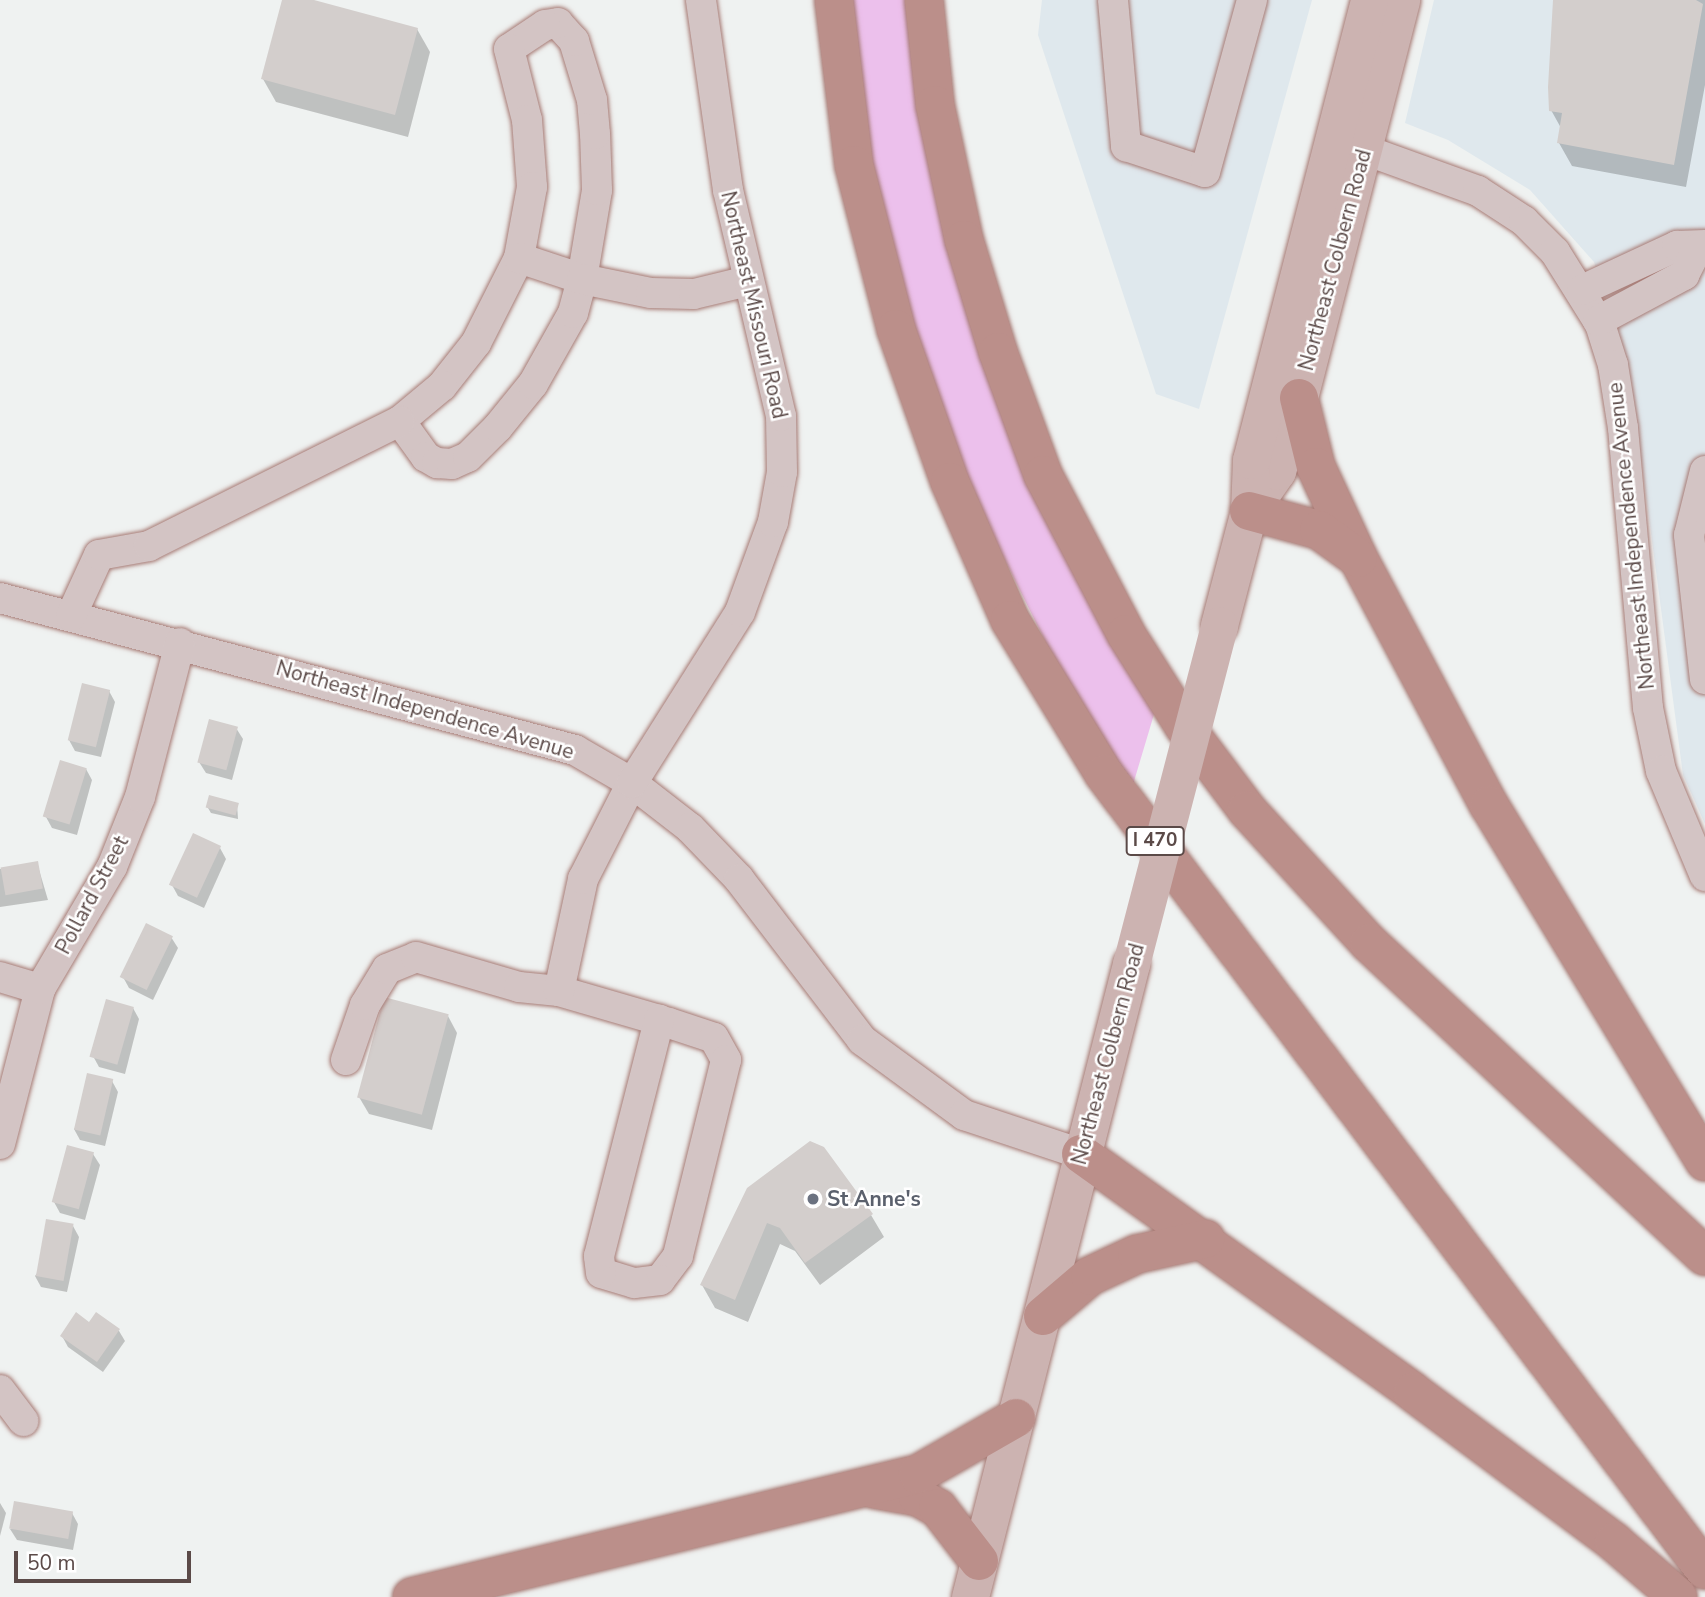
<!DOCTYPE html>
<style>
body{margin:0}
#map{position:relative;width:1705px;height:1597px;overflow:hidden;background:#eff2f1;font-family:"Nunito Sans",sans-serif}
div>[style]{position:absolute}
.commercial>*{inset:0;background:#dfe8ed}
.green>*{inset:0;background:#ecc0ec}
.shadow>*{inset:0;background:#0003}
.building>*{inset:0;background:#d3cecc;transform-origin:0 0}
.roads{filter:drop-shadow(0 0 2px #a77b75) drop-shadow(0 0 2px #a77b75)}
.minor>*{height:30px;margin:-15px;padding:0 15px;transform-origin:15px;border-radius:15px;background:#d3c4c4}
.major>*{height:37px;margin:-18.5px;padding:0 18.5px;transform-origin:18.5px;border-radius:18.5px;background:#ccb3b1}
.highway>*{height:38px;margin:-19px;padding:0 19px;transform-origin:19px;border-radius:19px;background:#bb8f8a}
.major-bridge>*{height:37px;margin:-18.5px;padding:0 18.5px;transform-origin:18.5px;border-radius:18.5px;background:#ccb3b1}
.dots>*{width:19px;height:19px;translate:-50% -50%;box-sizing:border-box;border:4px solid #fff;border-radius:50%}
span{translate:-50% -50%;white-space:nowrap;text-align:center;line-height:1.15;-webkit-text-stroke:5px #fff;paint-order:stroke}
.shield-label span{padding:2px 5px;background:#fff;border:2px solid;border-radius:5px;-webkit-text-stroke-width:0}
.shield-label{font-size:19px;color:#5b4a48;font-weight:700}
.street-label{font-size:21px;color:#5b4a48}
.worship-label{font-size:21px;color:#5b616d;font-weight:700}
.left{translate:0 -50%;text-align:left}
.scale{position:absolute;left:14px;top:1551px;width:177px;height:32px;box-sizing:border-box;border:4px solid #5b4a48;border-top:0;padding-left:9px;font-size:21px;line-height:24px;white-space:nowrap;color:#5b4a48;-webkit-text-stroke:5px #fff;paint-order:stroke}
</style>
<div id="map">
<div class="commercial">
<div style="clip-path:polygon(1042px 0,1312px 0,1199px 409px,1156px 394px,1038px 35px)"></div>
<div style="clip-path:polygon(1434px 0,1705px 0,1705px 824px,1683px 775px,1631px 382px,1594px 262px,1530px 190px,1448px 140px,1405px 123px)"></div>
</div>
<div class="green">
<div style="clip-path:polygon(848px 0,909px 0,936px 202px,1155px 711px,1132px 788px,1059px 669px,958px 466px,883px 235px)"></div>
</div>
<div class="shadow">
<div style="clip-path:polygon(284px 0,307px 0,417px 29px,430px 52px,408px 137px,276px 102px,263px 79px)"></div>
<div style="clip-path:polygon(1556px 0,1705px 0,1705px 85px,1686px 187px,1572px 166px,1559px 143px,1561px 128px,1551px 110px)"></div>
<div style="clip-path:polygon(109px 691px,115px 702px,101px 757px,75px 751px,69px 740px)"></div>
<div style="clip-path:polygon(236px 728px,243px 739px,232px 780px,206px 773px,199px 762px)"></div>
<div style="clip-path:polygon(86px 769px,92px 780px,77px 835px,52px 828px,46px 817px)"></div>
<div style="clip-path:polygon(237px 804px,238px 819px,211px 813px,208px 808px)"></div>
<div style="clip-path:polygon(220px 848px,226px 859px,204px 908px,178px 896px,172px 885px)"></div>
<div style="clip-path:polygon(37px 863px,48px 900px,0 907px,0 869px)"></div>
<div style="clip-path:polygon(171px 937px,178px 948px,153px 1000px,129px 988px,123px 977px)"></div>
<div style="clip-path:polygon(133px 1008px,139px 1019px,125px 1074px,99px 1067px,93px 1056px)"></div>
<div style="clip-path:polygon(448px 1016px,457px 1033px,432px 1130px,369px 1114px,359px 1097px)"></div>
<div style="clip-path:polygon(112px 1081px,118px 1092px,105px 1146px,80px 1140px,74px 1129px)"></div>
<div style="clip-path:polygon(93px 1154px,100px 1165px,85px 1220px,60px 1213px,54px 1202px)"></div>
<div style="clip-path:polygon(748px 1189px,871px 1215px,884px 1237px,820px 1285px,795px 1251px,780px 1244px,748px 1322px,715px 1308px,702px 1285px)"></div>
<div style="clip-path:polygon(73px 1226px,79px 1237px,67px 1292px,41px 1287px,35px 1276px)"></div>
<div style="clip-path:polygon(89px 1324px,119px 1331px,125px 1341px,103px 1372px,68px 1347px,62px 1336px)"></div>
<div style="clip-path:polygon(0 1503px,6px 1513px,0 1536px)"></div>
<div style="clip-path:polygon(72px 1513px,78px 1524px,73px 1550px,17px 1540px,10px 1529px)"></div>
</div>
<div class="building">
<div style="clip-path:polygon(282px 0,314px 0,418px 28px,395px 115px,261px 79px)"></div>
<div style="clip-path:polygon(1553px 0,1696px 0,1703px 4px,1674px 165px,1557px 143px,1562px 113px,1549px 111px,1548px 87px)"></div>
<div style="left:82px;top:683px;width:29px;height:59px;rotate:14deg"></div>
<div style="left:209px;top:719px;width:30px;height:45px;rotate:15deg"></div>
<div style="left:60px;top:760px;width:28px;height:59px;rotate:17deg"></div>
<div style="left:209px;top:795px;width:31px;height:13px;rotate:15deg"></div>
<div style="left:193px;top:833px;width:31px;height:57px;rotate:25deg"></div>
<div style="left:38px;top:861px;width:28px;height:38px;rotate:80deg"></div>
<div style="left:146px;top:923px;width:30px;height:60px;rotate:26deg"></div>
<div style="left:384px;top:997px;width:67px;height:104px;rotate:15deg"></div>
<div style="left:106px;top:999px;width:29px;height:60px;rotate:16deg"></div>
<div style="left:87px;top:1073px;width:27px;height:58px;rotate:13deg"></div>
<div style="clip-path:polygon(810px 1141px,824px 1147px,873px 1214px,805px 1263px,780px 1228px,767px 1223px,735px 1300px,700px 1285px,747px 1188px)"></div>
<div style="left:67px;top:1145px;width:28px;height:59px;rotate:15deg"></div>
<div style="left:46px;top:1219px;width:28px;height:58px;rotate:10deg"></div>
<div style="clip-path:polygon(76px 1312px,89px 1322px,96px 1312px,120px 1329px,97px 1362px,60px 1336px)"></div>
<div style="left:14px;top:1501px;width:60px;height:28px;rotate:10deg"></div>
</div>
<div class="roads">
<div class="minor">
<div style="left:1113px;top:0;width:147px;rotate:84.9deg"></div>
<div style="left:1126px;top:146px;width:83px;rotate:18.2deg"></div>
<div style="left:1205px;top:172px;width:178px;rotate:-74.7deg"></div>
<div style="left:1365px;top:150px;width:120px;rotate:19.9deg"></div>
<div style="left:1478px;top:191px;width:55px;rotate:33.1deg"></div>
<div style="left:1524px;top:221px;width:44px;rotate:45deg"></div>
<div style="left:1555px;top:252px;width:85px;rotate:58deg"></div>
<div style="left:1600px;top:324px;width:43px;rotate:72.4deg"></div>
<div style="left:1613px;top:365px;width:64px;rotate:81deg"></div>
<div style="left:1623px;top:428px;width:281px;rotate:84.9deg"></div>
<div style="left:1648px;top:708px;width:64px;rotate:78.3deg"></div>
<div style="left:1661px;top:771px;width:114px;rotate:67.3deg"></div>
<div style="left:519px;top:258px;width:95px;rotate:116.8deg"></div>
<div style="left:476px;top:343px;width:55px;rotate:128.3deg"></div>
<div style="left:442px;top:386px;width:55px;rotate:140.2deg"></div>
<div style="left:400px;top:421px;width:44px;rotate:54.2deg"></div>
<div style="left:426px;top:457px;width:13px;rotate:29deg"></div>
<div style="left:437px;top:463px;width:15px;rotate:4deg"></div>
<div style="left:452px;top:464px;width:17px;rotate:-24deg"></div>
<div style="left:468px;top:457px;width:42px;rotate:-45deg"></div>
<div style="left:498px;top:427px;width:55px;rotate:-50.9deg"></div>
<div style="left:533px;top:384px;width:81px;rotate:-60.6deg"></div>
<div style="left:573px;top:313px;width:35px;rotate:-75deg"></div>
<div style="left:582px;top:279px;width:90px;rotate:-80.4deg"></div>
<div style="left:597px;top:190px;width:56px;rotate:-92deg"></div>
<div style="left:595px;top:134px;width:34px;rotate:-95deg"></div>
<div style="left:592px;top:100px;width:62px;rotate:-107deg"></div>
<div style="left:574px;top:41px;width:24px;rotate:-132deg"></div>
<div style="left:558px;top:23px;width:13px;rotate:171deg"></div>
<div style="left:545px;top:25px;width:43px;rotate:146.3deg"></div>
<div style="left:509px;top:49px;width:73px;rotate:75.8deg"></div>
<div style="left:527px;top:120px;width:67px;rotate:85.7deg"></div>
<div style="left:532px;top:187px;width:72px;rotate:100.4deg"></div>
<div style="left:519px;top:258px;width:66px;rotate:18.4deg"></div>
<div style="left:582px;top:279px;width:70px;rotate:11.5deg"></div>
<div style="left:651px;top:293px;width:43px;rotate:1.3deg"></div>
<div style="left:694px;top:294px;width:56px;rotate:-13.5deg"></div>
<div style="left:1582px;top:290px;width:105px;rotate:-24.9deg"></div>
<div style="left:1677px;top:246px;width:28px;rotate:-2deg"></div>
<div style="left:1598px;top:321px;width:98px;rotate:-28.1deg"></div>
<div style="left:1684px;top:275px;width:30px;rotate:-63deg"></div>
<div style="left:1705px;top:471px;width:66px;rotate:104deg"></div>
<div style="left:1689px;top:535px;width:145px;rotate:83.7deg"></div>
<div style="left:0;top:598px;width:595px;rotate:14.81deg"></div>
<div style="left:575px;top:750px;width:66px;rotate:30.1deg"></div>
<div style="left:632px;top:783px;width:73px;rotate:37.8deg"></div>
<div style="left:690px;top:828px;width:71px;rotate:46.1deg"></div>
<div style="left:739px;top:879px;width:203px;rotate:52.6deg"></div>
<div style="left:862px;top:1040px;width:127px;rotate:36.3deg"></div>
<div style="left:964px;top:1115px;width:123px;rotate:18.4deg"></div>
<div style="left:71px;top:616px;width:67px;rotate:-65.3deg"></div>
<div style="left:99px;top:555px;width:51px;rotate:-10.2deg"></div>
<div style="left:149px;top:546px;width:280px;rotate:-26.5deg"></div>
<div style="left:0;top:977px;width:42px;rotate:16.7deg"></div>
<div style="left:559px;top:991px;width:104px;rotate:16.2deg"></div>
<div style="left:659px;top:1020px;width:10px;rotate:17deg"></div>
<div style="left:669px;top:1023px;width:47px;rotate:18.4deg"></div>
<div style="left:714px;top:1038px;width:25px;rotate:61deg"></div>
<div style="left:726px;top:1060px;width:202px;rotate:103.8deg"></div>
<div style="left:678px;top:1256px;width:30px;rotate:127deg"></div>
<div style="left:660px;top:1280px;width:26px;rotate:173deg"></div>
<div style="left:634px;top:1283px;width:34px;rotate:-163deg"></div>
<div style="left:601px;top:1273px;width:17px;rotate:-97deg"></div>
<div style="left:599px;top:1256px;width:244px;rotate:-75.7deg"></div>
<div style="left:346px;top:1060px;width:58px;rotate:-70.9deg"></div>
<div style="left:365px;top:1005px;width:42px;rotate:-58.6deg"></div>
<div style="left:387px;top:969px;width:31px;rotate:-22deg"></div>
<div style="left:416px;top:957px;width:107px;rotate:16.2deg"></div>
<div style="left:519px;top:987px;width:40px;rotate:5.7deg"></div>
<div style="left:559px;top:991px;width:115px;rotate:-77.9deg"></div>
<div style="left:583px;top:879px;width:108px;rotate:-63deg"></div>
<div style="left:632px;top:783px;width:202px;rotate:-57.7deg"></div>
<div style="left:740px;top:612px;width:96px;rotate:-69.9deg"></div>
<div style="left:773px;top:522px;width:51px;rotate:-79.8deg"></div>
<div style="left:782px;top:472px;width:56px;rotate:-91deg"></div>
<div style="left:781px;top:416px;width:232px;rotate:-103.2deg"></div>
<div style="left:728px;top:190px;width:192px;rotate:-98.1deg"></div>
<div style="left:0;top:1144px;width:160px;rotate:-75.5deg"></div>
<div style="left:40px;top:989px;width:142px;rotate:-59.5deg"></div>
<div style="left:112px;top:867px;width:75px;rotate:-68.2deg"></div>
<div style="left:140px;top:797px;width:159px;rotate:-75.4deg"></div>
<div style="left:0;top:1390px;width:39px;rotate:53deg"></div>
</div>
<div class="major">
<div style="left:1249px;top:511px;width:49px;rotate:-55deg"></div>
<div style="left:1277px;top:471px;width:76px;rotate:-73.2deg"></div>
<div style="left:1299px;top:398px;width:411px;rotate:-75.6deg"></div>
<div style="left:1219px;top:625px;width:118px;rotate:-75.3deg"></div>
<div style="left:1249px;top:511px;width:51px;rotate:-87.8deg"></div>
<div style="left:1251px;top:460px;width:475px;rotate:-75.6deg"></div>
<div style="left:970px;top:1597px;width:653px;rotate:-75.73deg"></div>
</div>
<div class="highway">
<div style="left:834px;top:0;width:166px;rotate:83.1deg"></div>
<div style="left:854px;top:165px;width:169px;rotate:75.6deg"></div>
<div style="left:896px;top:329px;width:162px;rotate:70.6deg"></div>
<div style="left:950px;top:482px;width:150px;rotate:66.5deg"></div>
<div style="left:1010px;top:620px;width:180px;rotate:58.6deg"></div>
<div style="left:1104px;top:774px;width:997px;rotate:52.95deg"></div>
<div style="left:924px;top:0;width:106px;rotate:84deg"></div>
<div style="left:935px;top:105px;width:138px;rotate:77.9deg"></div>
<div style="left:964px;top:240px;width:117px;rotate:73.1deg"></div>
<div style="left:998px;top:352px;width:131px;rotate:69.9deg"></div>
<div style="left:1043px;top:475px;width:179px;rotate:62.4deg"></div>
<div style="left:1126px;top:634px;width:109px;rotate:57.8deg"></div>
<div style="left:1184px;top:726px;width:105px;rotate:53.1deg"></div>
<div style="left:1247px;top:810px;width:180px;rotate:47.5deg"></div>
<div style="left:1369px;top:943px;width:459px;rotate:43deg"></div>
<div style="left:1299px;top:398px;width:71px;rotate:76.2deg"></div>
<div style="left:1316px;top:467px;width:100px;rotate:65.2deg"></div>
<div style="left:1358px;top:558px;width:280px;rotate:62.1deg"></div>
<div style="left:1489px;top:805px;width:417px;rotate:58.8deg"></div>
<div style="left:1249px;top:511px;width:73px;rotate:15.2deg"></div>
<div style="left:1319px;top:530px;width:48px;rotate:35.7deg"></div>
<div style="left:1081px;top:1154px;width:408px;rotate:35.6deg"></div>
<div style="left:1413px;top:1392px;width:251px;rotate:36.7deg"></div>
<div style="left:1614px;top:1542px;width:84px;rotate:40.7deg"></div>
<div style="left:1043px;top:1316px;width:62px;rotate:-40.4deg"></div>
<div style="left:1090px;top:1276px;width:52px;rotate:-25.1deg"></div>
<div style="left:1137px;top:1254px;width:70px;rotate:-12.4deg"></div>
<div style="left:874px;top:1489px;width:45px;rotate:10.3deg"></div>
<div style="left:918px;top:1497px;width:23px;rotate:29deg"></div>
<div style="left:938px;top:1508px;width:67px;rotate:52.3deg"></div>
<div style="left:412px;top:1597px;width:521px;rotate:-13.66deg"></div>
<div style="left:918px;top:1474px;width:113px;rotate:-29.7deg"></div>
</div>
</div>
<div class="major-bridge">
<div style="left:1131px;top:964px;width:350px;rotate:-75.4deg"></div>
</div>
<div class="dots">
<div style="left:813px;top:1199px;background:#6b7280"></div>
</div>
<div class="shield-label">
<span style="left:1155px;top:841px">I 470</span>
</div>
<div class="street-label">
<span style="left:1335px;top:260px;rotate:-75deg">Northeast Colbern Road</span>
<span style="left:754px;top:305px;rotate:77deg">Northeast Missouri Road</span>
<span style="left:1631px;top:536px;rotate:-96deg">Northeast Independence Avenue</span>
<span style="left:425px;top:710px;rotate:16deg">Northeast Independence Avenue</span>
<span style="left:92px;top:895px;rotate:-62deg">Pollard Street</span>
<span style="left:1108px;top:1054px;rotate:-75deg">Northeast Colbern Road</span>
</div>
<div class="worship-label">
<span class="left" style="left:827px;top:1199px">St Anne's</span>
</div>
<div class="scale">50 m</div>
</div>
